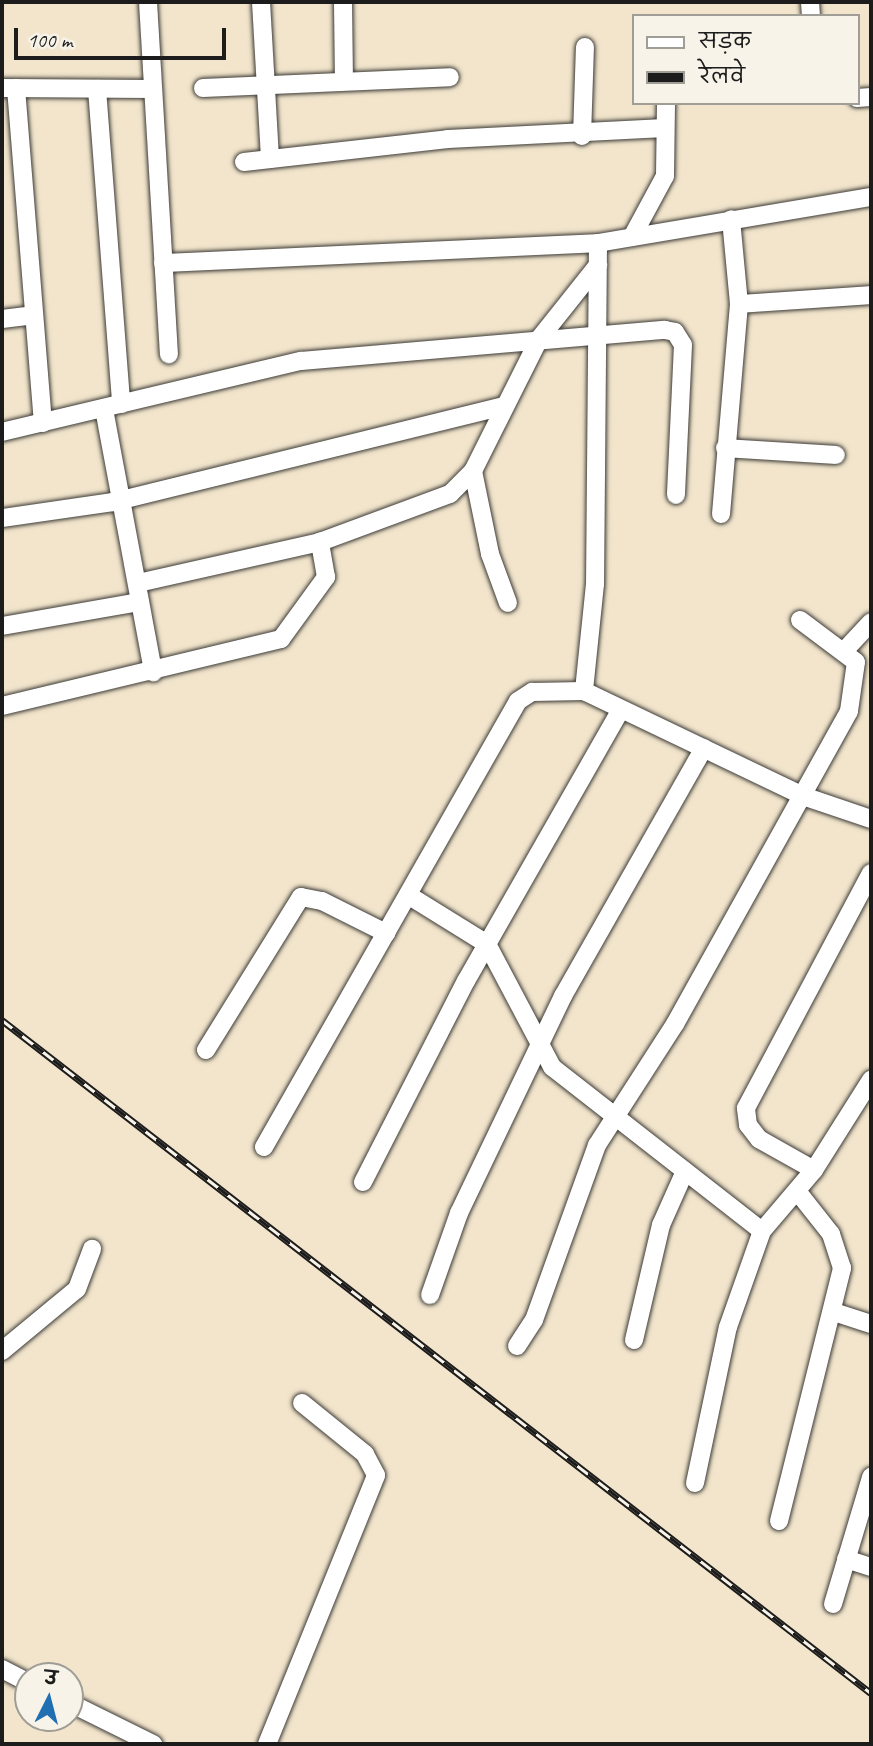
<!DOCTYPE html>
<meta charset="utf-8">
<style>
body{margin:0}
#map{position:relative;width:873px;height:1746px;overflow:hidden;background:#f2e5cc;font-family:Caveat,"Playpen Sans Deva",sans-serif}
div>[style]{position:absolute}
.roads{filter:drop-shadow(0 0 2px #3c3a36) drop-shadow(0 0 2px #3c3a36)}
.minor>*{height:18px;margin:-9px;padding:0 9px;transform-origin:9px;border-radius:9px;background:#fff}
.rail>*{height:7px;margin-top:-3.5px;transform-origin:0;background:repeating-linear-gradient(90deg,#f7f3e8 0 13px,#1c1c1c 0 26px);box-sizing:border-box;border-block:2px solid #1c1c1c}
span{translate:-50% -50%;white-space:nowrap;text-align:center;line-height:1.15;-webkit-text-stroke:5px #f7f3e8;paint-order:stroke}
.frame{position:absolute;inset:0;border:4px solid #1c1c1c;pointer-events:none}
.legend{position:absolute;left:632px;top:14px;width:228px;height:91px;box-sizing:border-box;background:#f7f3e8;border:2px solid #9f9d96;margin:0;padding:9px 12px;list-style:none;font-size:21px;color:#1c1c1c}
.legend li{display:flex;align-items:center;gap:14px;height:35px}
.legend b{width:35px;border:2px solid #9f9d96}
.north{position:absolute;left:14px;top:1662px;width:70px;height:70px;box-sizing:border-box;background:#f7f3e8;border:2px solid #9f9d96;border-radius:50%;rotate:6deg;font-size:19px;font-weight:700;line-height:28px;text-align:center;color:#1c1c1c}
.north::after{content:'';display:block;margin:auto;width:24px;height:32px;background:#1f6fb2;clip-path:polygon(50% 0,100% 100%,50% 72%,0 100%)}
.scale{position:absolute;left:14px;top:28px;width:212px;height:32px;box-sizing:border-box;border:4px solid #1c1c1c;border-top:0;padding-left:9px;font-size:21px;line-height:24px;white-space:nowrap;color:#1c1c1c;-webkit-text-stroke:5px #f7f3e8;paint-order:stroke}
</style>
<div id="map">
<div class="roads">
<div class="minor">
<div style="left:148px;top:2px;width:353px;rotate:86.6deg"></div>
<div style="left:261px;top:2px;width:157px;rotate:86.7deg"></div>
<div style="left:343px;top:2px;width:79px;rotate:89.3deg"></div>
<div style="left:810px;top:2px;width:14px;rotate:86deg"></div>
<div style="left:2px;top:88px;width:151px;rotate:0.4deg"></div>
<div style="left:16px;top:88px;width:336px;rotate:85.4deg"></div>
<div style="left:203px;top:88px;width:247px;rotate:-2.5deg"></div>
<div style="left:97px;top:89px;width:316px;rotate:85.6deg"></div>
<div style="left:857px;top:98px;width:14px;rotate:-4deg"></div>
<div style="left:582px;top:136px;width:89px;rotate:-88.1deg"></div>
<div style="left:244px;top:162px;width:205px;rotate:-6.4deg"></div>
<div style="left:448px;top:139px;width:217px;rotate:-2.9deg"></div>
<div style="left:632px;top:237px;width:69px;rotate:-61.6deg"></div>
<div style="left:665px;top:176px;width:73px;rotate:-89.2deg"></div>
<div style="left:598px;top:243px;width:341px;rotate:90.5deg"></div>
<div style="left:595px;top:584px;width:108px;rotate:95.9deg"></div>
<div style="left:584px;top:691px;width:243px;rotate:25.6deg"></div>
<div style="left:803px;top:796px;width:72px;rotate:18.7deg"></div>
<div style="left:163px;top:263px;width:435px;rotate:-2.6deg"></div>
<div style="left:598px;top:243px;width:277px;rotate:-9.6deg"></div>
<div style="left:739px;top:304px;width:132px;rotate:-3.9deg"></div>
<div style="left:2px;top:319px;width:31px;rotate:-7deg"></div>
<div style="left:104px;top:409px;width:268px;rotate:79.4deg"></div>
<div style="left:2px;top:432px;width:307px;rotate:-13.4deg"></div>
<div style="left:301px;top:361px;width:365px;rotate:-4.9deg"></div>
<div style="left:665px;top:330px;width:10px;rotate:11deg"></div>
<div style="left:675px;top:332px;width:15px;rotate:58deg"></div>
<div style="left:683px;top:345px;width:150px;rotate:92.7deg"></div>
<div style="left:725px;top:448px;width:111px;rotate:3.6deg"></div>
<div style="left:473px;top:471px;width:85px;rotate:78.4deg"></div>
<div style="left:490px;top:554px;width:52px;rotate:69.8deg"></div>
<div style="left:721px;top:514px;width:211px;rotate:-85.1deg"></div>
<div style="left:739px;top:304px;width:85px;rotate:-95.4deg"></div>
<div style="left:2px;top:518px;width:112px;rotate:-8.2deg"></div>
<div style="left:113px;top:502px;width:403px;rotate:-13.8deg"></div>
<div style="left:138px;top:583px;width:187px;rotate:-12.7deg"></div>
<div style="left:320px;top:542px;width:139px;rotate:-20.3deg"></div>
<div style="left:450px;top:494px;width:33px;rotate:-45deg"></div>
<div style="left:473px;top:471px;width:148px;rotate:-63.4deg"></div>
<div style="left:539px;top:339px;width:95px;rotate:-51.4deg"></div>
<div style="left:2px;top:626px;width:140px;rotate:-9.9deg"></div>
<div style="left:845px;top:650px;width:38px;rotate:-47deg"></div>
<div style="left:2px;top:706px;width:287px;rotate:-13.5deg"></div>
<div style="left:281px;top:639px;width:77px;rotate:-54deg"></div>
<div style="left:326px;top:577px;width:36px;rotate:-100deg"></div>
<div style="left:408px;top:895px;width:93px;rotate:31.8deg"></div>
<div style="left:487px;top:944px;width:139px;rotate:62.1deg"></div>
<div style="left:552px;top:1067px;width:266px;rotate:38deg"></div>
<div style="left:206px;top:1050px;width:180px;rotate:-58.2deg"></div>
<div style="left:301px;top:897px;width:21px;rotate:11deg"></div>
<div style="left:322px;top:901px;width:72px;rotate:26.6deg"></div>
<div style="left:264px;top:1147px;width:513px;rotate:-60.34deg"></div>
<div style="left:518px;top:701px;width:17px;rotate:-33deg"></div>
<div style="left:532px;top:692px;width:52px;rotate:-1.1deg"></div>
<div style="left:814px;top:1170px;width:63px;rotate:-150.6deg"></div>
<div style="left:759px;top:1139px;width:18px;rotate:-128deg"></div>
<div style="left:748px;top:1125px;width:17px;rotate:-97deg"></div>
<div style="left:746px;top:1108px;width:266px;rotate:-62deg"></div>
<div style="left:363px;top:1182px;width:226px;rotate:-62.9deg"></div>
<div style="left:466px;top:981px;width:309px;rotate:-60.3deg"></div>
<div style="left:430px;top:1295px;width:87px;rotate:-70.5deg"></div>
<div style="left:459px;top:1213px;width:241px;rotate:-64.4deg"></div>
<div style="left:563px;top:996px;width:285px;rotate:-60.4deg"></div>
<div style="left:834px;top:1312px;width:39px;rotate:18deg"></div>
<div style="left:634px;top:1340px;width:118px;rotate:-76.8deg"></div>
<div style="left:661px;top:1225px;width:59px;rotate:-66deg"></div>
<div style="left:517px;top:1346px;width:31px;rotate:-57deg"></div>
<div style="left:534px;top:1320px;width:186px;rotate:-70.2deg"></div>
<div style="left:597px;top:1145px;width:144px;rotate:-57.2deg"></div>
<div style="left:675px;top:1024px;width:358px;rotate:-60.9deg"></div>
<div style="left:849px;top:711px;width:49px;rotate:-81.9deg"></div>
<div style="left:856px;top:662px;width:70px;rotate:-143.1deg"></div>
<div style="left:2px;top:1351px;width:97px;rotate:-39.6deg"></div>
<div style="left:77px;top:1289px;width:43px;rotate:-69.4deg"></div>
<div style="left:695px;top:1483px;width:159px;rotate:-78.1deg"></div>
<div style="left:728px;top:1327px;width:102px;rotate:-70.5deg"></div>
<div style="left:762px;top:1231px;width:80px;rotate:-49.6deg"></div>
<div style="left:814px;top:1170px;width:107px;rotate:-57.7deg"></div>
<div style="left:779px;top:1521px;width:261px;rotate:-76deg"></div>
<div style="left:842px;top:1268px;width:36px;rotate:-108deg"></div>
<div style="left:831px;top:1234px;width:55px;rotate:-128.3deg"></div>
<div style="left:846px;top:1559px;width:26px;rotate:18deg"></div>
<div style="left:833px;top:1604px;width:133px;rotate:-73.3deg"></div>
<div style="left:2px;top:1669px;width:29px;rotate:27deg"></div>
<div style="left:70px;top:1703px;width:93px;rotate:26.3deg"></div>
<div style="left:267px;top:1744px;width:290px;rotate:-67.9deg"></div>
<div style="left:376px;top:1475px;width:24px;rotate:-118deg"></div>
<div style="left:365px;top:1454px;width:81px;rotate:-141deg"></div>
</div>
</div>
<div class="rail">
<div style="left:2px;top:1020px;width:1099px;rotate:37.76deg"></div>
</div>
<div class="frame"></div>
<ul class="legend">
<li><b style="height:9px;background:#fff"></b>सड़क</li>
<li><b style="height:9px;background:#1c1c1c"></b>रेलवे</li>
</ul>
<div class="north">उ</div>
<div class="scale">100 m</div>
</div>
